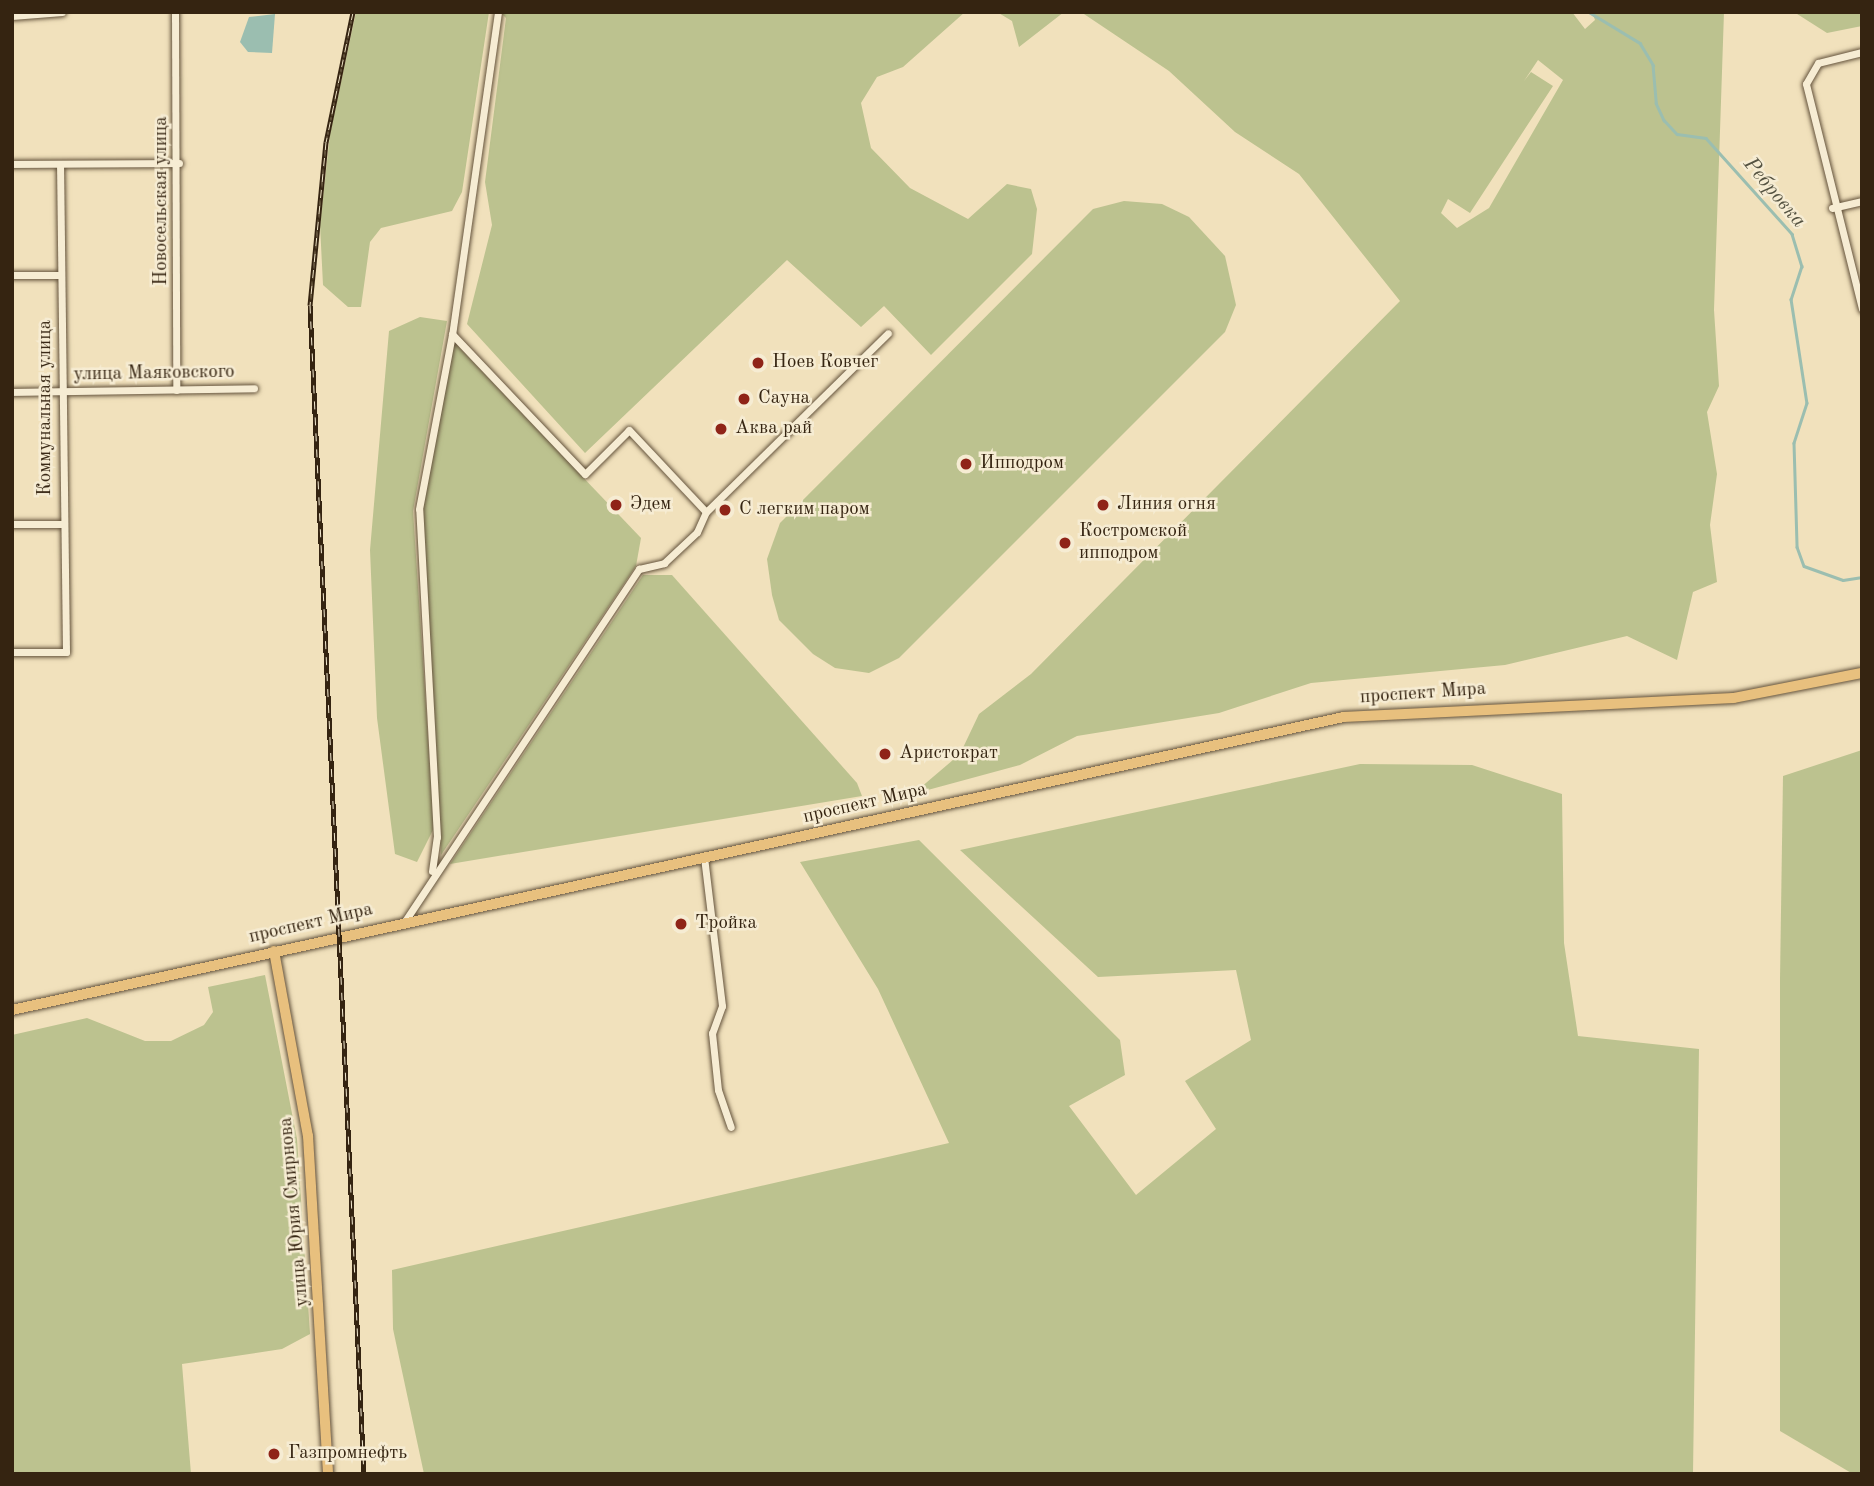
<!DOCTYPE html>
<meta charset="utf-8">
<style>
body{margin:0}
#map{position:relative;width:1874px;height:1486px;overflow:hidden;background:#f1e1bc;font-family:"Old Standard TT",serif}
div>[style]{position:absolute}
.green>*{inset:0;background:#bcc28f}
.water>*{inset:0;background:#9bbeb0}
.stream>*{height:2.5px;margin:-1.25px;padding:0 1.25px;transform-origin:1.25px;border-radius:1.25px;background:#9bbeb0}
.roads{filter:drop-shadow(0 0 2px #64533c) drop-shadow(0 0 2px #64533c)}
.street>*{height:7px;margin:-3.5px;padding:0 3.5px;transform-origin:3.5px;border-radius:3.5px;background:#f6ecd3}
.primary>*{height:10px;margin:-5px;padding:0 5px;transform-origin:5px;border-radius:5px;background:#e8c07e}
.rail>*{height:5px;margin-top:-2.5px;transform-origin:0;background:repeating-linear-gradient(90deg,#f6ecd3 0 8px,#352411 0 16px);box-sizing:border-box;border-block:2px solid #352411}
.dots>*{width:19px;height:19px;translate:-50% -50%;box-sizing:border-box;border:4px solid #f6ecd3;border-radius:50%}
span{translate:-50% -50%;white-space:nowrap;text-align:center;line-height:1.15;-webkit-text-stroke:5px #f6ecd3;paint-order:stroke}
.street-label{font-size:19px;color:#352411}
.poi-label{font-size:19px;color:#352411}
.left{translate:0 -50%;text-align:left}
.water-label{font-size:21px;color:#545241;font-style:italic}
.frame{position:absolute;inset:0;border:14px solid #352411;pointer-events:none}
</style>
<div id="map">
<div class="green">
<div style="clip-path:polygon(356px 12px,489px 12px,462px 192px,452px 211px,381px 228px,370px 242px,361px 307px,348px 307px,323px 285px,320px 225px,330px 134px)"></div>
<div style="clip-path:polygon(500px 12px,965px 12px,903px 67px,877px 77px,861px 103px,871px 148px,910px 188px,968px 219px,1007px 184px,1031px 189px,1037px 209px,1032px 254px,931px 355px,884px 306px,861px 327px,787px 260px,585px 453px,467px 324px,492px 225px,485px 182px,506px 18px)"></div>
<div style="clip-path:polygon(997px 12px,1064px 12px,1019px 47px,1012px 21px)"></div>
<div style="clip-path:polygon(evenodd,1081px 12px,1572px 12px,1585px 29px,1595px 20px,1592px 12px,1724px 12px,1714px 310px,1719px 386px,1707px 412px,1717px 474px,1710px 525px,1717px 582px,1693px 592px,1677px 660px,1627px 636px,1505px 665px,1311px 683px,1219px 713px,1077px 736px,1020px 765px,913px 794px,960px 754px,979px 714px,1031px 674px,1400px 301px,1299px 174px,1235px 132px,1169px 71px,1081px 12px,1538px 60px,1563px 80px,1489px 208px,1457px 228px,1441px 213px,1448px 199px,1470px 213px,1553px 86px,1531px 72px,1524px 81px,1538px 60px)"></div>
<div style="clip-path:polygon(1794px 12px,1862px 12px,1862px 26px,1827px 33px)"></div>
<div style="clip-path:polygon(1124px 201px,1162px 204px,1189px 217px,1225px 256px,1236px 305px,1225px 332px,899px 658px,869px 673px,835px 668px,813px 654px,779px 620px,772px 595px,767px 559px,780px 523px,1093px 209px)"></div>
<div style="clip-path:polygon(420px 317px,447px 321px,413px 511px,434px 828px,417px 862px,395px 854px,377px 718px,370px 550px,389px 331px)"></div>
<div style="clip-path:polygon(453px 341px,641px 538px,636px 566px,441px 855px,422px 508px)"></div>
<div style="clip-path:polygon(643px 575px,672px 575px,857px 783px,862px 796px,450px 864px)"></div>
<div style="clip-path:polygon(1862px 750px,1862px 1474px,1853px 1474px,1780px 1431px,1780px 979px,1783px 776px)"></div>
<div style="clip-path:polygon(1360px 764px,1472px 765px,1562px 794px,1564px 943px,1578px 1036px,1699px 1049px,1693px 1474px,424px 1474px,393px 1329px,392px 1270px,949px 1143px,878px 989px,800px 862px,919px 840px,1120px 1040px,1125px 1075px,1069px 1106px,1136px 1195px,1216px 1129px,1185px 1081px,1251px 1040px,1236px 970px,1098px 977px,960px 850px)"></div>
<div style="clip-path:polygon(265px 975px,297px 1139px,310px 1334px,282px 1349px,182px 1364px,191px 1474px,12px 1474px,12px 1035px,87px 1018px,145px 1041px,171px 1041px,204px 1025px,213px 1012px,208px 987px)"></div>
</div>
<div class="water">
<div style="clip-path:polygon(275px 14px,272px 53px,248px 52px,240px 42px,249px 17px)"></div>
</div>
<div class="stream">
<div style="left:1589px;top:12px;width:60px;rotate:31.3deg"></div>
<div style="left:1640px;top:43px;width:26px;rotate:59deg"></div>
<div style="left:1653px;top:65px;width:38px;rotate:85deg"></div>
<div style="left:1656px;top:103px;width:19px;rotate:65deg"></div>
<div style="left:1664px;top:120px;width:19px;rotate:47deg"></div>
<div style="left:1677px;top:134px;width:29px;rotate:8deg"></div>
<div style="left:1706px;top:138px;width:129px;rotate:48.1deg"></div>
<div style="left:1792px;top:234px;width:34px;rotate:73deg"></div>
<div style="left:1802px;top:266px;width:35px;rotate:108deg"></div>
<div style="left:1791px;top:299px;width:105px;rotate:81.3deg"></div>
<div style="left:1807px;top:403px;width:42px;rotate:108deg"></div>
<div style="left:1794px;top:443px;width:104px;rotate:88.3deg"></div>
<div style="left:1797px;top:547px;width:20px;rotate:70deg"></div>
<div style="left:1804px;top:566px;width:41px;rotate:19.7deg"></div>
<div style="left:1843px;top:580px;width:19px;rotate:-9deg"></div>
</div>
<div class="roads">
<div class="street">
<div style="left:175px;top:12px;width:378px;rotate:89.8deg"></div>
<div style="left:498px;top:12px;width:325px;rotate:98.1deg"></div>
<div style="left:452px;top:334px;width:193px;rotate:46.5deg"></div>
<div style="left:585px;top:474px;width:62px;rotate:-45deg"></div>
<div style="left:629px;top:430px;width:112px;rotate:46.8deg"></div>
<div style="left:12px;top:16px;width:50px;rotate:-4.6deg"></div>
<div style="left:1862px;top:52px;width:45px;rotate:166deg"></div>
<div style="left:1818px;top:63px;width:24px;rotate:120deg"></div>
<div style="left:1806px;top:84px;width:232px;rotate:76deg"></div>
<div style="left:12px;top:164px;width:167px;rotate:-0.3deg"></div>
<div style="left:1832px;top:208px;width:31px;rotate:-13deg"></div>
<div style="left:12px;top:275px;width:49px"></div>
<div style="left:12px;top:392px;width:242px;rotate:-0.9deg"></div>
<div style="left:12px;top:524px;width:49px"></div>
<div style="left:12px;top:652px;width:54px"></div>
<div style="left:66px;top:652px;width:488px;rotate:-90.7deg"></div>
<div style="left:704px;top:857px;width:150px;rotate:83.1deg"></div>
<div style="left:722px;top:1006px;width:29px;rotate:110deg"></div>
<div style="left:712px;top:1033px;width:57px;rotate:84deg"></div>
<div style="left:718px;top:1090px;width:39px;rotate:71deg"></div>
<div style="left:432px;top:871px;width:34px;rotate:-82deg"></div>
<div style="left:437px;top:837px;width:328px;rotate:-93.1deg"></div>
<div style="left:419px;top:509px;width:178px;rotate:-79.3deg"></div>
<div style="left:405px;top:921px;width:423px;rotate:-56.4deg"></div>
<div style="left:639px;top:569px;width:26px;rotate:-13deg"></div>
<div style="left:664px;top:563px;width:45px;rotate:-43.2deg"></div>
<div style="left:697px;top:532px;width:22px;rotate:-66deg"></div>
<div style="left:706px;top:512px;width:255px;rotate:-44.5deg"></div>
</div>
<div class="primary">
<div style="left:274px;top:951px;width:188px;rotate:79.6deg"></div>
<div style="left:308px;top:1136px;width:339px;rotate:86.6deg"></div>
<div style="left:12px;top:1010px;width:1363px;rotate:-12.41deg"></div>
<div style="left:1343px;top:717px;width:391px;rotate:-2.8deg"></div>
<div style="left:1734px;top:698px;width:130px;rotate:-11.1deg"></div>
</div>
</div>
<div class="rail">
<div style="left:353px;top:12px;width:133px;rotate:101.7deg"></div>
<div style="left:326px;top:142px;width:164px;rotate:95.6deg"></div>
<div style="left:310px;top:305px;width:1170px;rotate:87.36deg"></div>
</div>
<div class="dots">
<div style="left:758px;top:363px;background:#8f2418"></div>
<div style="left:744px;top:399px;background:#8f2418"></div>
<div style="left:721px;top:429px;background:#8f2418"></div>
<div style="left:966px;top:464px;background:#8f2418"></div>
<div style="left:616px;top:505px;background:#8f2418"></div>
<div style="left:1103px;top:505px;background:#8f2418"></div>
<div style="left:725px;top:510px;background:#8f2418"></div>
<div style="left:1065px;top:543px;background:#8f2418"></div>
<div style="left:885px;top:754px;background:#8f2418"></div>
<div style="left:681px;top:924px;background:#8f2418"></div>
<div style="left:274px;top:1454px;background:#8f2418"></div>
</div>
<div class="street-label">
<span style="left:162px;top:201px;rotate:-90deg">Новосельская улица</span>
<span style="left:154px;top:374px;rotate:-1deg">улица Маяковского</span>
<span style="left:46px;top:408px;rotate:-90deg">Коммунальная улица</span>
<span style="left:1423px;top:694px;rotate:-4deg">проспект Мира</span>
<span style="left:865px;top:804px;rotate:-13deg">проспект Мира</span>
<span style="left:311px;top:924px;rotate:-13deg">проспект Мира</span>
<span style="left:295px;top:1212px;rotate:-95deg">улица Юрия Смирнова</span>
</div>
<div class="poi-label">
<span class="left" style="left:772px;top:363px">Ноев Ковчег</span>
<span class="left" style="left:758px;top:399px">Сауна</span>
<span class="left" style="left:735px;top:429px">Аква рай</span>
<span class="left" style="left:980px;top:464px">Ипподром</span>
<span class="left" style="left:630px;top:505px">Эдем</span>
<span class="left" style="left:1117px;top:505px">Линия огня</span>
<span class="left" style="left:739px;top:510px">С легким паром</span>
<span class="left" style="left:1079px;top:543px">Костромской<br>ипподром</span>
<span class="left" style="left:899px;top:754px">Аристократ</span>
<span class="left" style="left:695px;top:924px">Тройка</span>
<span class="left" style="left:288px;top:1454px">Газпромнефть</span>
</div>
<div class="water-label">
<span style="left:1774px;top:193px;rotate:50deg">Ребровка</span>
</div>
<div class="frame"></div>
</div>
